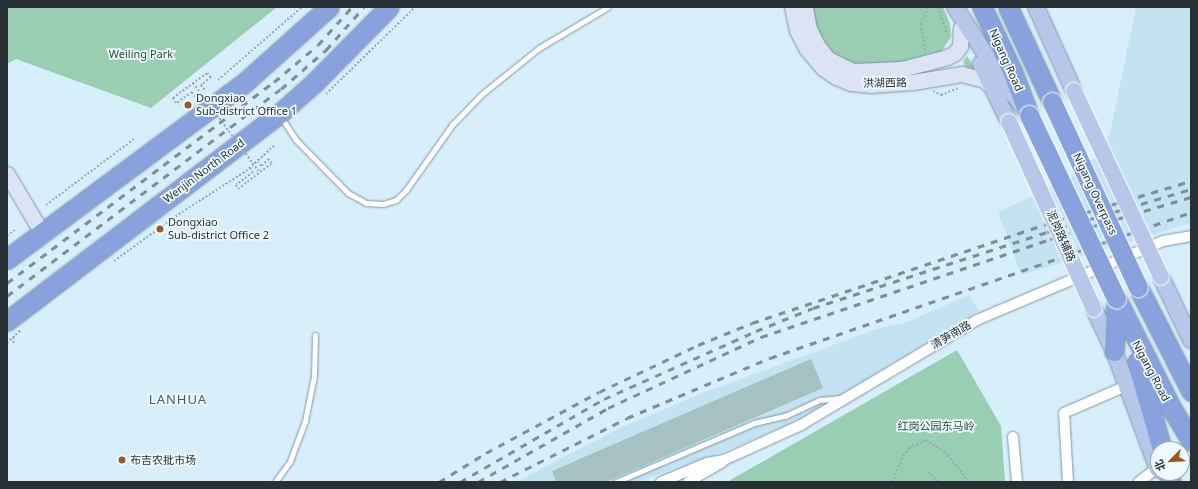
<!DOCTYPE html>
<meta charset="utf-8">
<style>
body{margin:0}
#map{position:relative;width:1198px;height:489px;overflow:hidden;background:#d6effb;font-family:"Noto Sans","Noto Sans SC",sans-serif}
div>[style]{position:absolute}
.built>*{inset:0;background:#c3e2f2}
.green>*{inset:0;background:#99ceb2}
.building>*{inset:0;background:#a5c1c1}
.path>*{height:2px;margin-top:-1px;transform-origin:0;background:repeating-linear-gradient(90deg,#96a9b2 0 2px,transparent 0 4px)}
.roads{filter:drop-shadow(0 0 1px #8097a3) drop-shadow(0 0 1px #8097a3)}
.lane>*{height:5px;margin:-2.5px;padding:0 2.5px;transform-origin:2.5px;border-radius:2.5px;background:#fff}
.street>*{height:10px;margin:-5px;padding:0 5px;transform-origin:5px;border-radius:5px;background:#fff}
.secondary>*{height:15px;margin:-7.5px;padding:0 7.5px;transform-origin:7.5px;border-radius:7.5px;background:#dbe3f4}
.primary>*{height:16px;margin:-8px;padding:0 8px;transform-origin:8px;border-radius:8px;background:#b7c7ea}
.highway>*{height:19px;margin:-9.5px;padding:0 9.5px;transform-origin:9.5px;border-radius:9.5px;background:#87a2dc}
.rail>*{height:3px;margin-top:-1.5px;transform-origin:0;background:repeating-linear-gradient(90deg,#7d8e96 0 7px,transparent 0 14px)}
.path-bridge>*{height:2px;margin-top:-1px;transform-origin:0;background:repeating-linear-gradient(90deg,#96a9b2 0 2px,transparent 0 4px)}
.bridges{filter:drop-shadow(0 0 1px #fff) drop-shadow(0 0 1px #fff)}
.primary-bridge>*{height:16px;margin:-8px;padding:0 8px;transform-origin:8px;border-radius:8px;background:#b7c7ea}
.highway-bridge>*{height:19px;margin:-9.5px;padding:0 9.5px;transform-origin:9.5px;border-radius:9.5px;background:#87a2dc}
.dots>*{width:11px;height:11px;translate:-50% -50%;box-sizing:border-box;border:2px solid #eff9fe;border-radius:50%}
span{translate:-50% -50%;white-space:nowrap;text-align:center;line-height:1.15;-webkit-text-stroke:3.5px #eff9fe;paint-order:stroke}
.park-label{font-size:11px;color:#1a5038}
.street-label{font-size:11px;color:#273035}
.poi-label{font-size:11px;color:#273035}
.left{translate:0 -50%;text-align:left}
.quarter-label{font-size:13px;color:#465b66;letter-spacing:1px}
.frame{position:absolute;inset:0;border:8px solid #273035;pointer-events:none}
.north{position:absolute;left:1150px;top:441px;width:40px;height:40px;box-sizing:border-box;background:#eff9fe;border:1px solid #9fa9ae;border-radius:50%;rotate:246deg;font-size:11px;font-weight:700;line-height:16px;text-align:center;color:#273035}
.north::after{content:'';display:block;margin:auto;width:14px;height:18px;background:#985922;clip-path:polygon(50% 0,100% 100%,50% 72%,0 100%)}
</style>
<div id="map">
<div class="built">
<div style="clip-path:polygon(1136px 7px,1191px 7px,1191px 223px,1021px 275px,998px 212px,1074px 176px,1092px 160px,1110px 134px)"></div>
<div style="clip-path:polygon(969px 295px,979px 311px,803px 418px,713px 456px,651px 477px,644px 482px,516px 482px,620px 428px,703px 393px,880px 328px,907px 322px)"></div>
</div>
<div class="green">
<div style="clip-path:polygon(7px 7px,277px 7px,151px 108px,16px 59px,7px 64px)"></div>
<div style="clip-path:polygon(810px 7px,943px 7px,950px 24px,951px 37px,941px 52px,906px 61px,861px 66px,833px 57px,814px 30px)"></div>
<div style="clip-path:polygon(967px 56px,975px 68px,973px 73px,967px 71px,963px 62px)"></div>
<div style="clip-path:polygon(957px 350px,1001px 426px,1005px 482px,727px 482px)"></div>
</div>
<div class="building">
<div style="clip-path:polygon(811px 359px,823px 388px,606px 482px,556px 482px,552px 471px)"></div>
</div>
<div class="path">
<div style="left:938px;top:7px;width:28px;rotate:72deg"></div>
<div style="left:925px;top:50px;width:26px;rotate:-99deg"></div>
<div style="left:921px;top:24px;width:18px;rotate:-68deg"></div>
<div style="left:218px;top:80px;width:111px;rotate:-41deg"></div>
<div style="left:933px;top:91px;width:9px;rotate:27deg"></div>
<div style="left:941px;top:95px;width:18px;rotate:-22deg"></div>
<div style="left:326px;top:94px;width:124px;rotate:-44.3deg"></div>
<div style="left:195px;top:97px;width:6px;rotate:-121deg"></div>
<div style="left:192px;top:92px;width:19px;rotate:145deg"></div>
<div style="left:176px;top:103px;width:6px;rotate:-121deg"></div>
<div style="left:173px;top:98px;width:42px;rotate:-36.3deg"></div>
<div style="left:207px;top:73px;width:6px;rotate:45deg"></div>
<div style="left:211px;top:77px;width:13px;rotate:141deg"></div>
<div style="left:201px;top:85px;width:6px;rotate:51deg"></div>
<div style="left:250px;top:168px;width:5px;rotate:53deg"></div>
<div style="left:253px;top:172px;width:21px;rotate:143deg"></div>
<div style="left:236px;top:185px;width:4px;rotate:63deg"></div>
<div style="left:238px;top:189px;width:43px;rotate:-37.4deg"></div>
<div style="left:272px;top:163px;width:5px;rotate:-127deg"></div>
<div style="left:269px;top:159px;width:11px;rotate:139deg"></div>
<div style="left:261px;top:166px;width:5px;rotate:-127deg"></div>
<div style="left:46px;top:205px;width:110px;rotate:-36.9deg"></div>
<div style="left:7px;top:236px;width:10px;rotate:-37deg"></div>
<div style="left:114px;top:261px;width:84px;rotate:-35.8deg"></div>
<div style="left:182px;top:212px;width:76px;rotate:-32.6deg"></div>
<div style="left:246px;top:171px;width:39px;rotate:-42deg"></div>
<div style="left:13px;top:337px;width:8px;rotate:83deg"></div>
<div style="left:7px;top:343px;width:19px;rotate:-43deg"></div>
<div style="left:928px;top:472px;width:14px;rotate:45deg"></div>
<div style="left:892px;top:482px;width:28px;rotate:-67deg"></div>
<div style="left:903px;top:456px;width:10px;rotate:-53deg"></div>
<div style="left:909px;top:448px;width:19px;rotate:-25deg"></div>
<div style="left:926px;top:440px;width:22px;rotate:32deg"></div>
<div style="left:945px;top:452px;width:38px;rotate:51deg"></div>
</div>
<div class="roads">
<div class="lane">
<div style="left:281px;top:117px;width:27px;rotate:57deg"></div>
<div style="left:296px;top:140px;width:74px;rotate:45.5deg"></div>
<div style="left:348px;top:193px;width:21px;rotate:29deg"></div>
<div style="left:366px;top:203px;width:17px;rotate:3deg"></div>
<div style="left:383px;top:204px;width:14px;rotate:-17deg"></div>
<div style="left:396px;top:200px;width:14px;rotate:-45deg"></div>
<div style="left:406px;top:190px;width:80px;rotate:-54.7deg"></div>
<div style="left:452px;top:125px;width:43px;rotate:-45.9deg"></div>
<div style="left:482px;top:94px;width:73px;rotate:-38.9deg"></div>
<div style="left:539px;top:48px;width:80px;rotate:-30.7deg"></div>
<div style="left:275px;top:482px;width:26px;rotate:-54deg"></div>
<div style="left:290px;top:461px;width:43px;rotate:-69.4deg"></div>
<div style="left:305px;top:421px;width:46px;rotate:-78.7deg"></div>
<div style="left:314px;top:376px;width:41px;rotate:-88.6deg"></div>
<div style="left:616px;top:482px;width:150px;rotate:-23.1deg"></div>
<div style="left:754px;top:423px;width:32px;rotate:-13deg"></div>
<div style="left:785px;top:416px;width:38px;rotate:-25deg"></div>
<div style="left:820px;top:400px;width:22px;rotate:-5deg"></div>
</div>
<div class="street">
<div style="left:1013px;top:437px;width:45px;rotate:84.9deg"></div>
<div style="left:661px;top:482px;width:50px;rotate:-22.4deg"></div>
<div style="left:707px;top:463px;width:17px;rotate:-10deg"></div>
<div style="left:724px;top:460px;width:85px;rotate:-24.4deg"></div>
<div style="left:801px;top:425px;width:205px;rotate:-30.8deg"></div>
<div style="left:977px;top:320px;width:202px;rotate:-23deg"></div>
<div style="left:1163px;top:241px;width:28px;rotate:-10deg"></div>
<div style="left:688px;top:482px;width:39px;rotate:-30deg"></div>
<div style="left:1068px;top:482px;width:69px;rotate:-93.3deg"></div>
<div style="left:1064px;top:413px;width:68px;rotate:-23.5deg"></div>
<div style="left:1139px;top:482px;width:23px;rotate:-38deg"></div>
</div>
<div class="secondary">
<div style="left:792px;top:7px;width:24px;rotate:78deg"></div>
<div style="left:797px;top:30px;width:20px;rotate:63deg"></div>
<div style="left:806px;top:48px;width:26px;rotate:50deg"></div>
<div style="left:823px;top:68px;width:16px;rotate:35deg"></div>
<div style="left:836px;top:77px;width:16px;rotate:22deg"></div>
<div style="left:851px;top:83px;width:20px;rotate:6deg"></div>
<div style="left:871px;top:85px;width:42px;rotate:-4.1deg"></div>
<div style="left:913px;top:82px;width:50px;rotate:-9.3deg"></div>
<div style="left:962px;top:74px;width:23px;rotate:15deg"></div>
<div style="left:984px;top:80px;width:12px;rotate:42deg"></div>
<div style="left:805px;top:7px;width:22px;rotate:80deg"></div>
<div style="left:809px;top:29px;width:18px;rotate:63deg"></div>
<div style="left:817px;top:45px;width:18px;rotate:52deg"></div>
<div style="left:828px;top:59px;width:28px;rotate:26deg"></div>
<div style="left:853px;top:71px;width:49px;rotate:-2.3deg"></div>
<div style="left:902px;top:69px;width:47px;rotate:-14.9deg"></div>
<div style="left:947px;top:57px;width:9px;rotate:-27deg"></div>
<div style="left:955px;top:53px;width:9px;rotate:-54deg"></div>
<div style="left:960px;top:46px;width:18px;rotate:-87deg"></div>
<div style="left:7px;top:174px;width:66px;rotate:59.2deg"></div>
</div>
<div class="primary">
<div style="left:955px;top:7px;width:88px;rotate:57deg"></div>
<div style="left:1003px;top:81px;width:31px;rotate:52deg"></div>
<div style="left:1036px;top:7px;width:92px;rotate:65.7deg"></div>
<div style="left:981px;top:64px;width:64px;rotate:64.2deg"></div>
<div style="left:1161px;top:277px;width:70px;rotate:64.5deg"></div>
<div style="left:1094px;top:309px;width:47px;rotate:64.5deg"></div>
<div style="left:1114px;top:351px;width:126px;rotate:69.6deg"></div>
</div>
<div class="highway">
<div style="left:982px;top:7px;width:73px;rotate:64.8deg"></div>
<div style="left:1013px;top:73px;width:45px;rotate:69.1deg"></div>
<div style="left:1008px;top:7px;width:105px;rotate:65.1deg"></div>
<div style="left:7px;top:259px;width:295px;rotate:-36.6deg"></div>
<div style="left:244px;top:83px;width:114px;rotate:-41.8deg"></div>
<div style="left:1138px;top:287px;width:117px;rotate:63deg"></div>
<div style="left:1116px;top:298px;width:124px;rotate:63.2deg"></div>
<div style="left:1172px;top:409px;width:37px;rotate:59deg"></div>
<div style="left:7px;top:321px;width:342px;rotate:-37.3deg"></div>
<div style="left:279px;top:114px;width:48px;rotate:-41.6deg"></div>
<div style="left:315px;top:82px;width:105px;rotate:-45.4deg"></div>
<div style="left:1114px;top:351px;width:48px;rotate:-87.6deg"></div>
<div style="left:1137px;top:362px;width:91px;rotate:74deg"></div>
<div style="left:1168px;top:473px;width:9px;rotate:72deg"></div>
</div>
</div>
<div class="rail">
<div style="left:7px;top:283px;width:334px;rotate:-37deg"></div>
<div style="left:274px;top:82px;width:57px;rotate:-40.1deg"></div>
<div style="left:318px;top:45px;width:51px;rotate:-48.2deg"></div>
<div style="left:7px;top:296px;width:343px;rotate:-37.1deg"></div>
<div style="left:281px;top:89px;width:60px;rotate:-40.9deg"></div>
<div style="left:326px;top:50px;width:57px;rotate:-48.5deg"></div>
<div style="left:439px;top:482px;width:55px;rotate:-31.7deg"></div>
<div style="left:486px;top:453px;width:128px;rotate:-28.4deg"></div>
<div style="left:599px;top:392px;width:110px;rotate:-25.4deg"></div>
<div style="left:698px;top:345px;width:58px;rotate:-22.2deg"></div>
<div style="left:752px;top:323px;width:308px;rotate:-18.6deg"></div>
<div style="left:1044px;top:225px;width:153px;rotate:-16.7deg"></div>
<div style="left:460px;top:482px;width:166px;rotate:-30deg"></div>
<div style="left:604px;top:399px;width:167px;rotate:-24.1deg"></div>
<div style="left:756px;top:331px;width:61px;rotate:-22deg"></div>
<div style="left:813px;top:308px;width:246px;rotate:-18deg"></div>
<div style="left:1047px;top:232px;width:150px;rotate:-16.6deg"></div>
<div style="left:478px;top:482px;width:150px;rotate:-29.6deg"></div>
<div style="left:608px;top:408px;width:169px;rotate:-24.9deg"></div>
<div style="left:761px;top:337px;width:305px;rotate:-18.7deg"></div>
<div style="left:1050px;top:239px;width:147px;rotate:-16.6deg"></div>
<div style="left:500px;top:482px;width:142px;rotate:-26.7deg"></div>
<div style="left:627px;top:418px;width:155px;rotate:-22.8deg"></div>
<div style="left:770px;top:358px;width:446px;rotate:-19.1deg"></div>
</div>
<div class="path-bridge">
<div style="left:193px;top:83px;width:112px;rotate:53.3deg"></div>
</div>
<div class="bridges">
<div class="primary-bridge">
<div style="left:1074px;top:91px;width:205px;rotate:64.9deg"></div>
<div style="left:1009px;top:122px;width:205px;rotate:65.6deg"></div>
</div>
<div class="highway-bridge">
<div style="left:1052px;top:102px;width:204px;rotate:65.1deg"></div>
<div style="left:1029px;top:115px;width:203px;rotate:64.6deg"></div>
</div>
</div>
<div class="dots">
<div style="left:188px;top:105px;background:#985922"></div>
<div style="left:160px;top:229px;background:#985922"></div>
<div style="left:122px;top:460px;background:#985922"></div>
</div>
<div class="park-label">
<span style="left:141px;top:54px">Weiling Park</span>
<span style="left:936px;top:426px">红岗公园东马岭</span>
</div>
<div class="street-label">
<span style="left:1006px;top:60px;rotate:66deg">Nigang Road</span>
<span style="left:885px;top:83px;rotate:-1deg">洪湖西路</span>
<span style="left:204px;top:171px;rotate:-37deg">Wenjin North Road</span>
<span style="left:1095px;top:194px;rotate:65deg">Nigang Overpass</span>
<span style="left:1061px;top:236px;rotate:66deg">泥岗路辅路</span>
<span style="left:951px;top:335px;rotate:-30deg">清笋南路</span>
<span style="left:1151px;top:371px;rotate:62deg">Nigang Road</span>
</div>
<div class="poi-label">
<span class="left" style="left:196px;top:105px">Dongxiao<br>Sub-district Office 1</span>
<span class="left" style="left:168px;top:229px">Dongxiao<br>Sub-district Office 2</span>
<span class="left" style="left:130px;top:460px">布吉农批市场</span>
</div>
<div class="quarter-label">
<span style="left:178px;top:399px">LANHUA</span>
</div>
<div class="frame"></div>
<div class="north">北</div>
</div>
